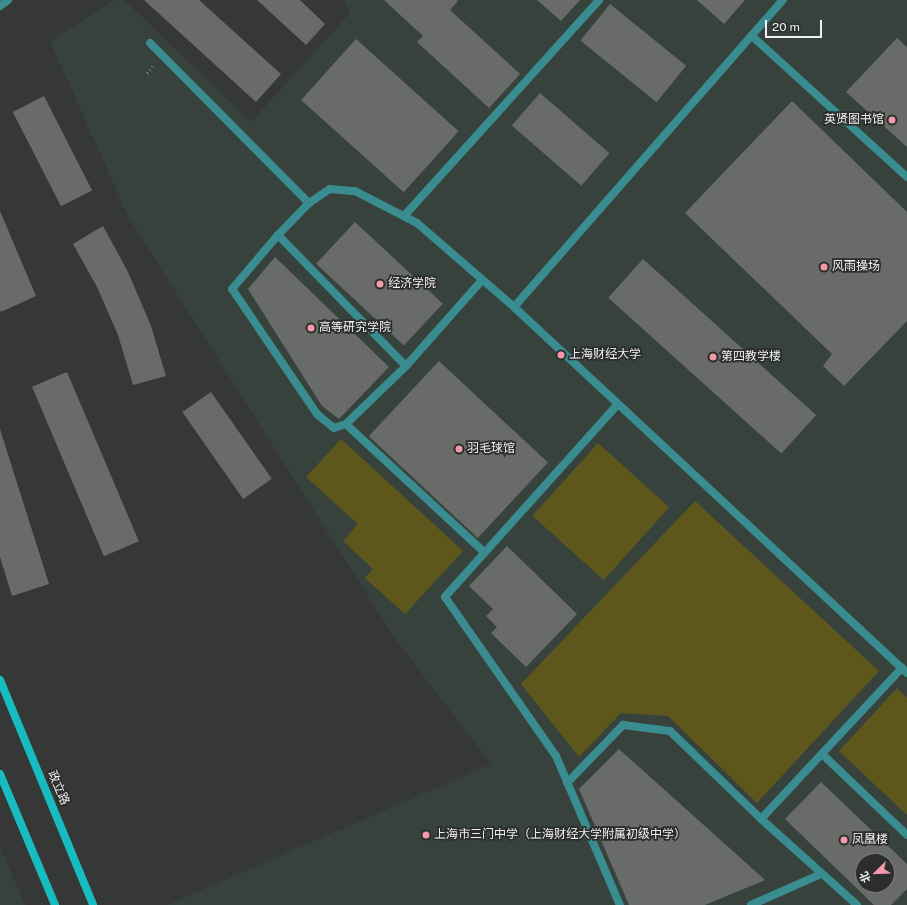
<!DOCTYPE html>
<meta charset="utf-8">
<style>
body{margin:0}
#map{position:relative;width:907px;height:905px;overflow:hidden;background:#353836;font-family:"Public Sans","Noto Sans SC",sans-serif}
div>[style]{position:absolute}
.built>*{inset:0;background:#38423d}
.green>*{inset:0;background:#5d571c;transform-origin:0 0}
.building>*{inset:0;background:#696b68;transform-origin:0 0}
.path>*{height:2.5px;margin-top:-1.25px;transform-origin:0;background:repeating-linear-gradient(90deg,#7a7d7b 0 1px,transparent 0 4px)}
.service>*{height:8px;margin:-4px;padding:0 4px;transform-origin:4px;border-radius:4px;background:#398c8f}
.tertiary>*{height:8px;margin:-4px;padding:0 4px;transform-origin:4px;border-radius:4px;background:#398c8f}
.secondary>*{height:8px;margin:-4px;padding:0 4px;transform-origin:4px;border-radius:4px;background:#16bcc0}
.dots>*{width:11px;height:11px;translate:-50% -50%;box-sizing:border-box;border:2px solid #2b2e2c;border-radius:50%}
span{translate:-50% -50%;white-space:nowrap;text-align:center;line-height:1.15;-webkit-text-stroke:3.5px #2b2e2c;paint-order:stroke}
.poi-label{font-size:12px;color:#f0f2f1}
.right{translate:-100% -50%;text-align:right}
.left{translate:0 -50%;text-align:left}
.street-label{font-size:12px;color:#f0f2f1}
.north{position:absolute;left:855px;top:853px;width:40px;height:40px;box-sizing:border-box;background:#2b2e2c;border:1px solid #7a7c7b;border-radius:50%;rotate:247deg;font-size:11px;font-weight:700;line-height:16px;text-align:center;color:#f0f2f1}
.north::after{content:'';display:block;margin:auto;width:14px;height:18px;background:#f39aa8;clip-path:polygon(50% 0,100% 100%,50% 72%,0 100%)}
.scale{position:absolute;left:765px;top:20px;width:57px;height:18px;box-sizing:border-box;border:2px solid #f0f2f1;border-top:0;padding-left:5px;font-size:12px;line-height:14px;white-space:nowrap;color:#f0f2f1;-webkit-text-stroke:3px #2b2e2c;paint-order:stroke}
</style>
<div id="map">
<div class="built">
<div style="clip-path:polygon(evenodd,115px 0,124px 0,251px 122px,350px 13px,344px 0,907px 0,907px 905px,167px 905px,491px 764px,394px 637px,129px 218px,50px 41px,115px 0,863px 861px,887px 861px,887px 885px,863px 885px,863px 861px)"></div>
<div style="clip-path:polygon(0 847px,25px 905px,0 905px)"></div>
</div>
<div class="green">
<div style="clip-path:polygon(341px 439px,463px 551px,405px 614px,365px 578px,373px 569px,343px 541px,358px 524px,306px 477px)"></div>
<div style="left:598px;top:443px;width:96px;height:98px;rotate:42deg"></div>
<div style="clip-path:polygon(695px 501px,879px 671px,757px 803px,668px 716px,621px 713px,579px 757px,521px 684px)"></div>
<div style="clip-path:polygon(897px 688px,907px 698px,907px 815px,839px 751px)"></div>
</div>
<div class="building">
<div style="clip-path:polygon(144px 0,199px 0,281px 74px,256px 102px)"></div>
<div style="clip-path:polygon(257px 0,300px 0,325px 24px,306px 45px)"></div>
<div style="clip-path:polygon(384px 0,456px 0,458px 1px,450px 10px,520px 74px,489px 108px,417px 42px,423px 36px)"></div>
<div style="clip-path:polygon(537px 0,580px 0,561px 21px)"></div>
<div style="clip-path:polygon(697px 0,745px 0,724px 24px)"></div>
<div style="left:610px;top:4px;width:98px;height:47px;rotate:39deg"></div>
<div style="clip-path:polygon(897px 38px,907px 47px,907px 147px,846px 92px)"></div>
<div style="left:356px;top:39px;width:138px;height:82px;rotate:42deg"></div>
<div style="left:540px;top:93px;width:92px;height:43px;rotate:41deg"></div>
<div style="left:44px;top:96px;width:106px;height:35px;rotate:63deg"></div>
<div style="clip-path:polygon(792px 101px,907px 212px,907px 321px,844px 386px,823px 366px,832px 354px,685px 213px)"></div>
<div style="clip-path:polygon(0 211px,36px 296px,1px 312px,0 310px)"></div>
<div style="left:355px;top:222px;width:120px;height:57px;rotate:43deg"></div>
<div style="clip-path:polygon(103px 226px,128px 272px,151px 326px,166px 376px,133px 385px,118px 335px,97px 287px,73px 244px)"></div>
<div style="clip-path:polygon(275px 257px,389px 367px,339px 419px,322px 406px,248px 289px)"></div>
<div style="left:643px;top:259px;width:233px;height:52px;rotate:42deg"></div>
<div style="left:439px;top:361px;width:149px;height:103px;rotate:43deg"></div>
<div style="left:67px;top:372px;width:184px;height:38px;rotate:67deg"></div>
<div style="left:211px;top:392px;width:106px;height:35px;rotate:55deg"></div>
<div style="clip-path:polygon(0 429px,49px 584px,12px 596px,0 557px)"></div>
<div style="clip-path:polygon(507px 546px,577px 614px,526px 667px,491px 633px,497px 627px,486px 616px,493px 609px,469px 586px)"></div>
<div style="clip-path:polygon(619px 749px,765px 880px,705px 905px,629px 905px,579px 789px)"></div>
<div style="clip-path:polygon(evenodd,821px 782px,907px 864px,907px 889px,891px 905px,874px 905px,785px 819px,821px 782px,863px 861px,887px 861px,887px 885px,863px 885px,863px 861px)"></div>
</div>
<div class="path">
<div style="left:147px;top:73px;width:9px;rotate:-49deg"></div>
</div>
<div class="service">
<div style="left:752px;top:36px;width:210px;rotate:42.3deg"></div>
<div style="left:150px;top:43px;width:226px;rotate:45.2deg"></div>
<div style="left:404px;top:216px;width:291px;rotate:-47.9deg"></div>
<div style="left:278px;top:235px;width:183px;rotate:45.7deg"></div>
<div style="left:514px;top:307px;width:408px;rotate:-48.8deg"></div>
<div style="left:618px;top:404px;width:259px;rotate:131.9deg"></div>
<div style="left:445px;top:597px;width:194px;rotate:55.1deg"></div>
<div style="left:556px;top:756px;width:162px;rotate:66.8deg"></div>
<div style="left:346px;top:424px;width:83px;rotate:-44deg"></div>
<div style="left:406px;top:366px;width:115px;rotate:-48.5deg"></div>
<div style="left:484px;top:552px;width:188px;rotate:-137.2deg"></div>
<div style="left:346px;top:424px;width:13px;rotate:162deg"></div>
<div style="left:334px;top:428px;width:22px;rotate:-141deg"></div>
<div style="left:317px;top:414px;width:151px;rotate:-124.2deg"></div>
<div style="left:232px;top:289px;width:71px;rotate:-49.6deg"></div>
<div style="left:278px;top:235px;width:45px;rotate:-45.9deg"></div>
<div style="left:309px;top:203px;width:25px;rotate:-34deg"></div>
<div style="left:330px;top:189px;width:25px;rotate:5deg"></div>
<div style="left:355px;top:191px;width:70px;rotate:27.3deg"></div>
<div style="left:417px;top:223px;width:128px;rotate:40.9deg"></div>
<div style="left:514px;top:307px;width:537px;rotate:42.96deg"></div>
<div style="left:822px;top:754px;width:117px;rotate:43.6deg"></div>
<div style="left:567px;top:783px;width:81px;rotate:-46deg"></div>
<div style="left:623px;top:725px;width:47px;rotate:7.3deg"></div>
<div style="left:670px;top:731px;width:127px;rotate:44deg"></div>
<div style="left:751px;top:905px;width:77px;rotate:-23.9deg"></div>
<div style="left:857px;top:905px;width:129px;rotate:-138.1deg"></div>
<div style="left:761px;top:819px;width:207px;rotate:-47deg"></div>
</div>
<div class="tertiary">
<div style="left:0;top:6px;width:10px;rotate:-37deg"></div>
</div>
<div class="secondary">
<div style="left:0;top:680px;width:243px;rotate:67.5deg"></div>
<div style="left:0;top:774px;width:142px;rotate:67.2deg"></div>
</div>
<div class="dots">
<div style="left:892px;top:120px;background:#f39aa8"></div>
<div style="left:824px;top:267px;background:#f39aa8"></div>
<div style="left:380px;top:284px;background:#f39aa8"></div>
<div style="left:311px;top:328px;background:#f39aa8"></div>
<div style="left:561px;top:355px;background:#f39aa8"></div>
<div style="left:713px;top:357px;background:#f39aa8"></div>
<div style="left:459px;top:449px;background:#f39aa8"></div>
<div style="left:426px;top:835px;background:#f39aa8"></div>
<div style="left:844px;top:840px;background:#f39aa8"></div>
</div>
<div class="poi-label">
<span class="right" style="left:884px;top:120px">英贤图书馆</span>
<span class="left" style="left:832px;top:267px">风雨操场</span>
<span class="left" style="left:388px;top:284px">经济学院</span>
<span class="left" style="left:319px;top:328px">高等研究学院</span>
<span class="left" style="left:569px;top:355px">上海财经大学</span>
<span class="left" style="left:721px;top:357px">第四教学楼</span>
<span class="left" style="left:467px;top:449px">羽毛球馆</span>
<span class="left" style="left:434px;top:835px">上海市三门中学（上海财经大学附属初级中学）</span>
<span class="left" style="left:852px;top:840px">凤凰楼</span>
</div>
<div class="street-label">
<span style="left:58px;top:788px;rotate:67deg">政立路</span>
</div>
<div class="north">北</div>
<div class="scale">20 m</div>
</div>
